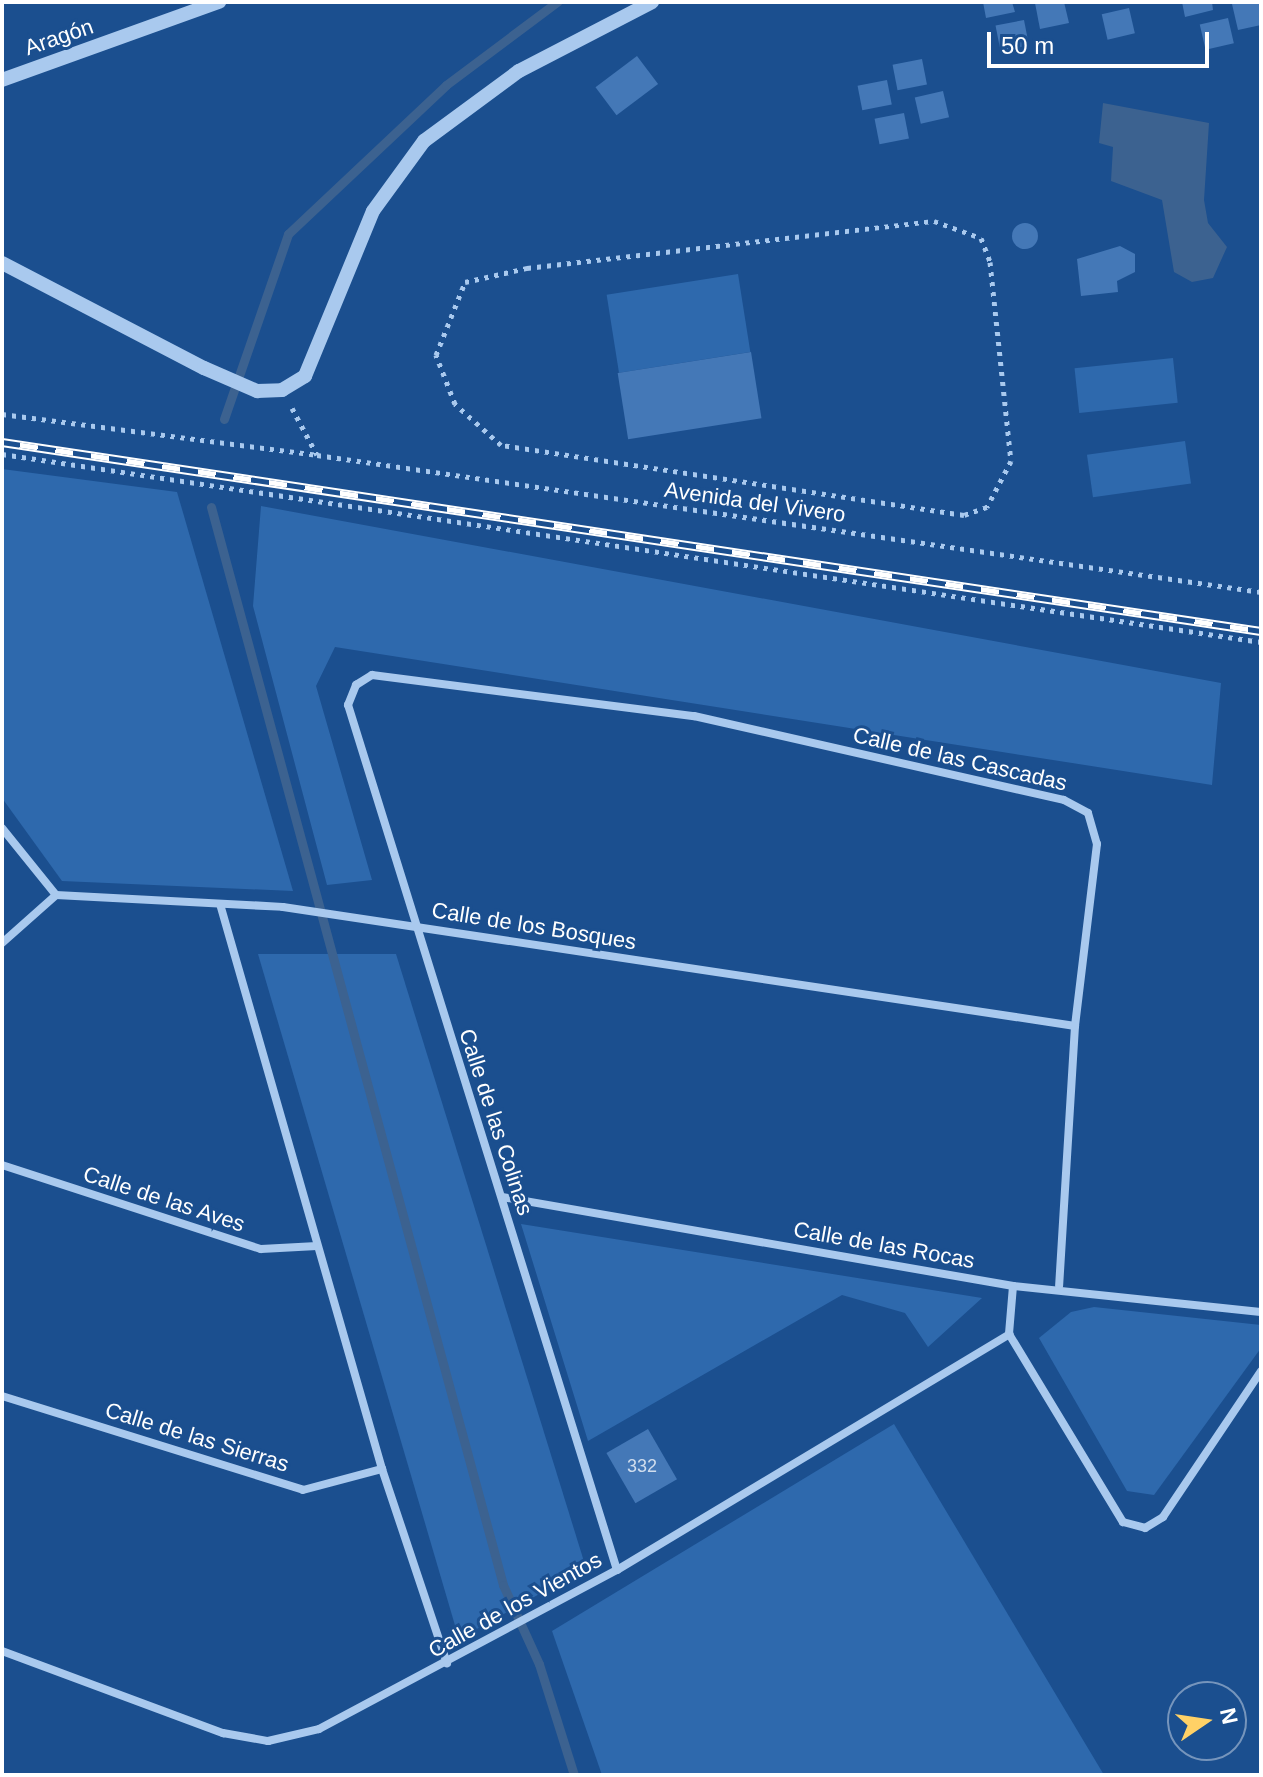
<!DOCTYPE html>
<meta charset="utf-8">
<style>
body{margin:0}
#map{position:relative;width:1263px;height:1777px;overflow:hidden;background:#1b4f8f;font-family:Arial,sans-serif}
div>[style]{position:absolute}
.green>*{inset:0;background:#2e69ad;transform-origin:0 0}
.water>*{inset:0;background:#3c6290}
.stream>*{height:9px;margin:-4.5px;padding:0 4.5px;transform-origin:4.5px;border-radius:4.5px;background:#3c6290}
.building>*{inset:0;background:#4478b7;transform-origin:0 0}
.round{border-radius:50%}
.path>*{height:5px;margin-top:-2.5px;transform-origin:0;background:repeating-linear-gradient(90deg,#a9c9ee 0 4px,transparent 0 10px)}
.minor>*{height:8px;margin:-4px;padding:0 4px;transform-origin:4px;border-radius:4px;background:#a9c9ee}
.tertiary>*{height:14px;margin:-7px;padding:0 7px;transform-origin:7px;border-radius:7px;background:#a9c9ee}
.rail>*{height:9px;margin-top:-4.5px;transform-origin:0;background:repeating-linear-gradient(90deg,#1b4f8f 0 18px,#fff 0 36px);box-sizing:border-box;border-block:2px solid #fff}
span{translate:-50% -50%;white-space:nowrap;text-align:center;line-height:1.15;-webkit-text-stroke:6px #1b4f8f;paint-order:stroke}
.number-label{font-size:18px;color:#d0dded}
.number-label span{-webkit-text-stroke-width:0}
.street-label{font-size:22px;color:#fff}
.frame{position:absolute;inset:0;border:4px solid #fff;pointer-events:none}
.north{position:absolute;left:1167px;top:1681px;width:80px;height:80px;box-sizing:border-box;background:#1b4f8f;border:2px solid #7695bc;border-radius:50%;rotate:77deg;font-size:22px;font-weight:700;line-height:32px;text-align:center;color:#fff}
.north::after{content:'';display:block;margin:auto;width:28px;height:36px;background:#ffd166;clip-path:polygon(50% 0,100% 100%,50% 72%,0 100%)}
.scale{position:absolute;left:987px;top:32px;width:222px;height:36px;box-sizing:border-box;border:4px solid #fff;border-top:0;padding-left:10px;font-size:24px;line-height:28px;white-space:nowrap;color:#fff;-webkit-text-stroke:6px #1b4f8f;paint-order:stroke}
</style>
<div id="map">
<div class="green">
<div style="left:738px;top:274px;width:79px;height:133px;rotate:81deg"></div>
<div style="left:1173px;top:358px;width:45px;height:99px;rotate:84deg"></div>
<div style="left:1185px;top:441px;width:43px;height:99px;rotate:82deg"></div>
<div style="clip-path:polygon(2px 469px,177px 492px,293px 891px,62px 881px,2px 798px)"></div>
<div style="clip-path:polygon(261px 506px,1221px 683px,1212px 785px,335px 647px,316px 686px,372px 880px,327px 885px,253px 606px)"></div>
<div style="clip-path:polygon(258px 954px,396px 954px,586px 1568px,459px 1639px)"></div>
<div style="clip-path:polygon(521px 1224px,982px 1298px,928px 1347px,905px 1313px,842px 1295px,588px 1441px)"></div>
<div style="clip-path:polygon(1094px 1307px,1261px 1325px,1261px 1348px,1154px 1495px,1127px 1491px,1039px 1338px,1071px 1312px)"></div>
<div style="clip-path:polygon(894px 1424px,1104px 1775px,602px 1775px,552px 1631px)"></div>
</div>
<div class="water">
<div style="clip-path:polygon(1103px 103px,1209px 123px,1204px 200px,1208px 223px,1227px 247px,1213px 278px,1192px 282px,1174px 272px,1162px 200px,1111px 181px,1113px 147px,1099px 143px)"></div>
</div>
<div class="stream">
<div style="left:224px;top:419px;width:196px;rotate:-70.9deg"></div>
<div style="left:288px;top:234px;width:217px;rotate:-43.3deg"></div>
<div style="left:446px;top:85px;width:139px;rotate:-36.8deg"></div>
<div style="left:211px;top:507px;width:1117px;rotate:74.84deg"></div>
<div style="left:503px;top:1585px;width:87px;rotate:65.5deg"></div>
<div style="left:539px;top:1664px;width:116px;rotate:72.5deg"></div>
</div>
<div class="building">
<div style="clip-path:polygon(983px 2px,1012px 2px,1015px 12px,986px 18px)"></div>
<div style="clip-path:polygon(1041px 2px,1064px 2px,1069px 23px,1040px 29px,1035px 3px)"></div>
<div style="clip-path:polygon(1182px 2px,1212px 2px,1213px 10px,1185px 17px)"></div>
<div style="clip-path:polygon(1240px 2px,1261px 2px,1261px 25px,1238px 30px,1232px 4px)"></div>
<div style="left:1129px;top:8px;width:26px;height:28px;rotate:77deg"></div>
<div style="left:1228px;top:18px;width:26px;height:29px;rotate:77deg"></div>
<div style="left:1024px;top:20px;width:26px;height:29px;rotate:79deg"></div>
<div style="left:637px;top:56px;width:35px;height:52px;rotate:53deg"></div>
<div style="left:922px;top:59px;width:26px;height:30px;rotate:79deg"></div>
<div style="left:887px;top:80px;width:25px;height:30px;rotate:79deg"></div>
<div style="left:943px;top:91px;width:27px;height:29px;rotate:77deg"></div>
<div style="left:904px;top:113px;width:26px;height:30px;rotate:79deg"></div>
<div class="round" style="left:1012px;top:223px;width:26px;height:26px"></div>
<div style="clip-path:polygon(1120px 246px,1135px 254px,1135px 272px,1117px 281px,1118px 292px,1081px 296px,1077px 259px)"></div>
<div style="left:751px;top:352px;width:67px;height:135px;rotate:81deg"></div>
<div style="left:648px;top:1429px;width:58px;height:48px;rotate:60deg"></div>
</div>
<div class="path">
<div style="left:934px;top:221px;width:50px;rotate:19.9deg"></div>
<div style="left:981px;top:238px;width:26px;rotate:69deg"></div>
<div style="left:990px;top:262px;width:200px;rotate:84deg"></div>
<div style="left:1011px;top:461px;width:52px;rotate:117.6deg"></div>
<div style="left:987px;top:507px;width:24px;rotate:161deg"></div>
<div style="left:964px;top:515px;width:468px;rotate:-171.4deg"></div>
<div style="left:501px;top:445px;width:62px;rotate:-138.3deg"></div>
<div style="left:455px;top:404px;width:53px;rotate:-111.2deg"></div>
<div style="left:436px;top:355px;width:79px;rotate:-68.3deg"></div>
<div style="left:465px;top:282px;width:64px;rotate:-12.7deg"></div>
<div style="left:527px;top:268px;width:410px;rotate:-6.6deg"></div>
<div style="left:292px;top:408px;width:53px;rotate:62deg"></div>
<div style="left:317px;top:455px;width:954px;rotate:8.26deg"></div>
<div style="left:2px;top:414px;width:319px;rotate:7.4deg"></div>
<div style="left:2px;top:454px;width:1273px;rotate:8.49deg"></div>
</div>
<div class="minor">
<div style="left:2px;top:828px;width:86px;rotate:51.1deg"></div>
<div style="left:220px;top:904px;width:588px;rotate:74deg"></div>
<div style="left:382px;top:1469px;width:205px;rotate:71.5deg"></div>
<div style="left:2px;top:943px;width:72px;rotate:-41.6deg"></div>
<div style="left:56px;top:895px;width:227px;rotate:3deg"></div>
<div style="left:283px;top:907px;width:801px;rotate:8.54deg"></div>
<div style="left:2px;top:1165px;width:272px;rotate:18deg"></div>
<div style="left:261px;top:1249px;width:56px;rotate:-3.1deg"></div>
<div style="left:502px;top:1197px;width:519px;rotate:9.88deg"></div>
<div style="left:1013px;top:1286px;width:249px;rotate:6deg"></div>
<div style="left:1013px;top:1286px;width:48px;rotate:94.8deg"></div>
<div style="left:1009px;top:1334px;width:220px;rotate:58.8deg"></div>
<div style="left:1123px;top:1522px;width:23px;rotate:15deg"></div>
<div style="left:1145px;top:1528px;width:21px;rotate:-31deg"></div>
<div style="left:1163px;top:1517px;width:176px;rotate:-56.1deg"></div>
<div style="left:2px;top:1396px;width:315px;rotate:17.3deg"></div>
<div style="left:303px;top:1490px;width:82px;rotate:-14.9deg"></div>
<div style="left:617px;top:1570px;width:906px;rotate:-107.27deg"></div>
<div style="left:348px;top:705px;width:22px;rotate:-68deg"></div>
<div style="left:356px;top:685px;width:19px;rotate:-32deg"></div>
<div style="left:372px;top:675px;width:325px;rotate:7.3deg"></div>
<div style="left:694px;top:716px;width:379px;rotate:12.8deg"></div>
<div style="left:1064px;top:800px;width:27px;rotate:28deg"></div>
<div style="left:1088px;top:813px;width:32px;rotate:74deg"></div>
<div style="left:1097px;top:844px;width:183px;rotate:96.9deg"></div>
<div style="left:1075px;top:1026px;width:260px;rotate:93.5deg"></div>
<div style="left:2px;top:1651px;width:236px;rotate:20.4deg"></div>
<div style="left:223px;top:1733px;width:46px;rotate:10.1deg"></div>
<div style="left:268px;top:1741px;width:52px;rotate:-13.2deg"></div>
<div style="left:319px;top:1729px;width:338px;rotate:-28.1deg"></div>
<div style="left:617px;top:1570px;width:458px;rotate:-31deg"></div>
</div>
<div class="tertiary">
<div style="left:2px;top:80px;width:231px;rotate:-19.8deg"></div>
<div style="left:2px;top:263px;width:228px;rotate:27.5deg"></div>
<div style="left:204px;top:368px;width:58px;rotate:23.5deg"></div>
<div style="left:257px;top:391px;width:25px;rotate:-2deg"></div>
<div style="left:282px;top:390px;width:27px;rotate:-31deg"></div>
<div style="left:305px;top:376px;width:178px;rotate:-67.6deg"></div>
<div style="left:373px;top:211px;width:87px;rotate:-53.9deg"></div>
<div style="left:424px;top:141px;width:118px;rotate:-36.4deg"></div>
<div style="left:519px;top:71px;width:150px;rotate:-27.4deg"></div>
</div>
<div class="rail">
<div style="left:2px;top:442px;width:1273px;rotate:8.54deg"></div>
</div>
<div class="number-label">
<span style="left:642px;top:1466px">332</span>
</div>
<div class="street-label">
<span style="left:59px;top:37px;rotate:-19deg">Aragón</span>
<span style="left:755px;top:502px;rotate:8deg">Avenida del Vivero</span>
<span style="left:960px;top:759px;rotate:13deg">Calle de las Cascadas</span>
<span style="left:534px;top:926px;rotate:9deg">Calle de los Bosques</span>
<span style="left:496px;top:1122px;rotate:72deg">Calle de las Colinas</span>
<span style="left:164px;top:1199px;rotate:18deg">Calle de las Aves</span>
<span style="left:884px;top:1245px;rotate:10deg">Calle de las Rocas</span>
<span style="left:197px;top:1437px;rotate:17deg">Calle de las Sierras</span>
<span style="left:515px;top:1605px;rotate:-29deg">Calle de los Vientos</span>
</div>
<div class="frame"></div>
<div class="north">N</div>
<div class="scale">50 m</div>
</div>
